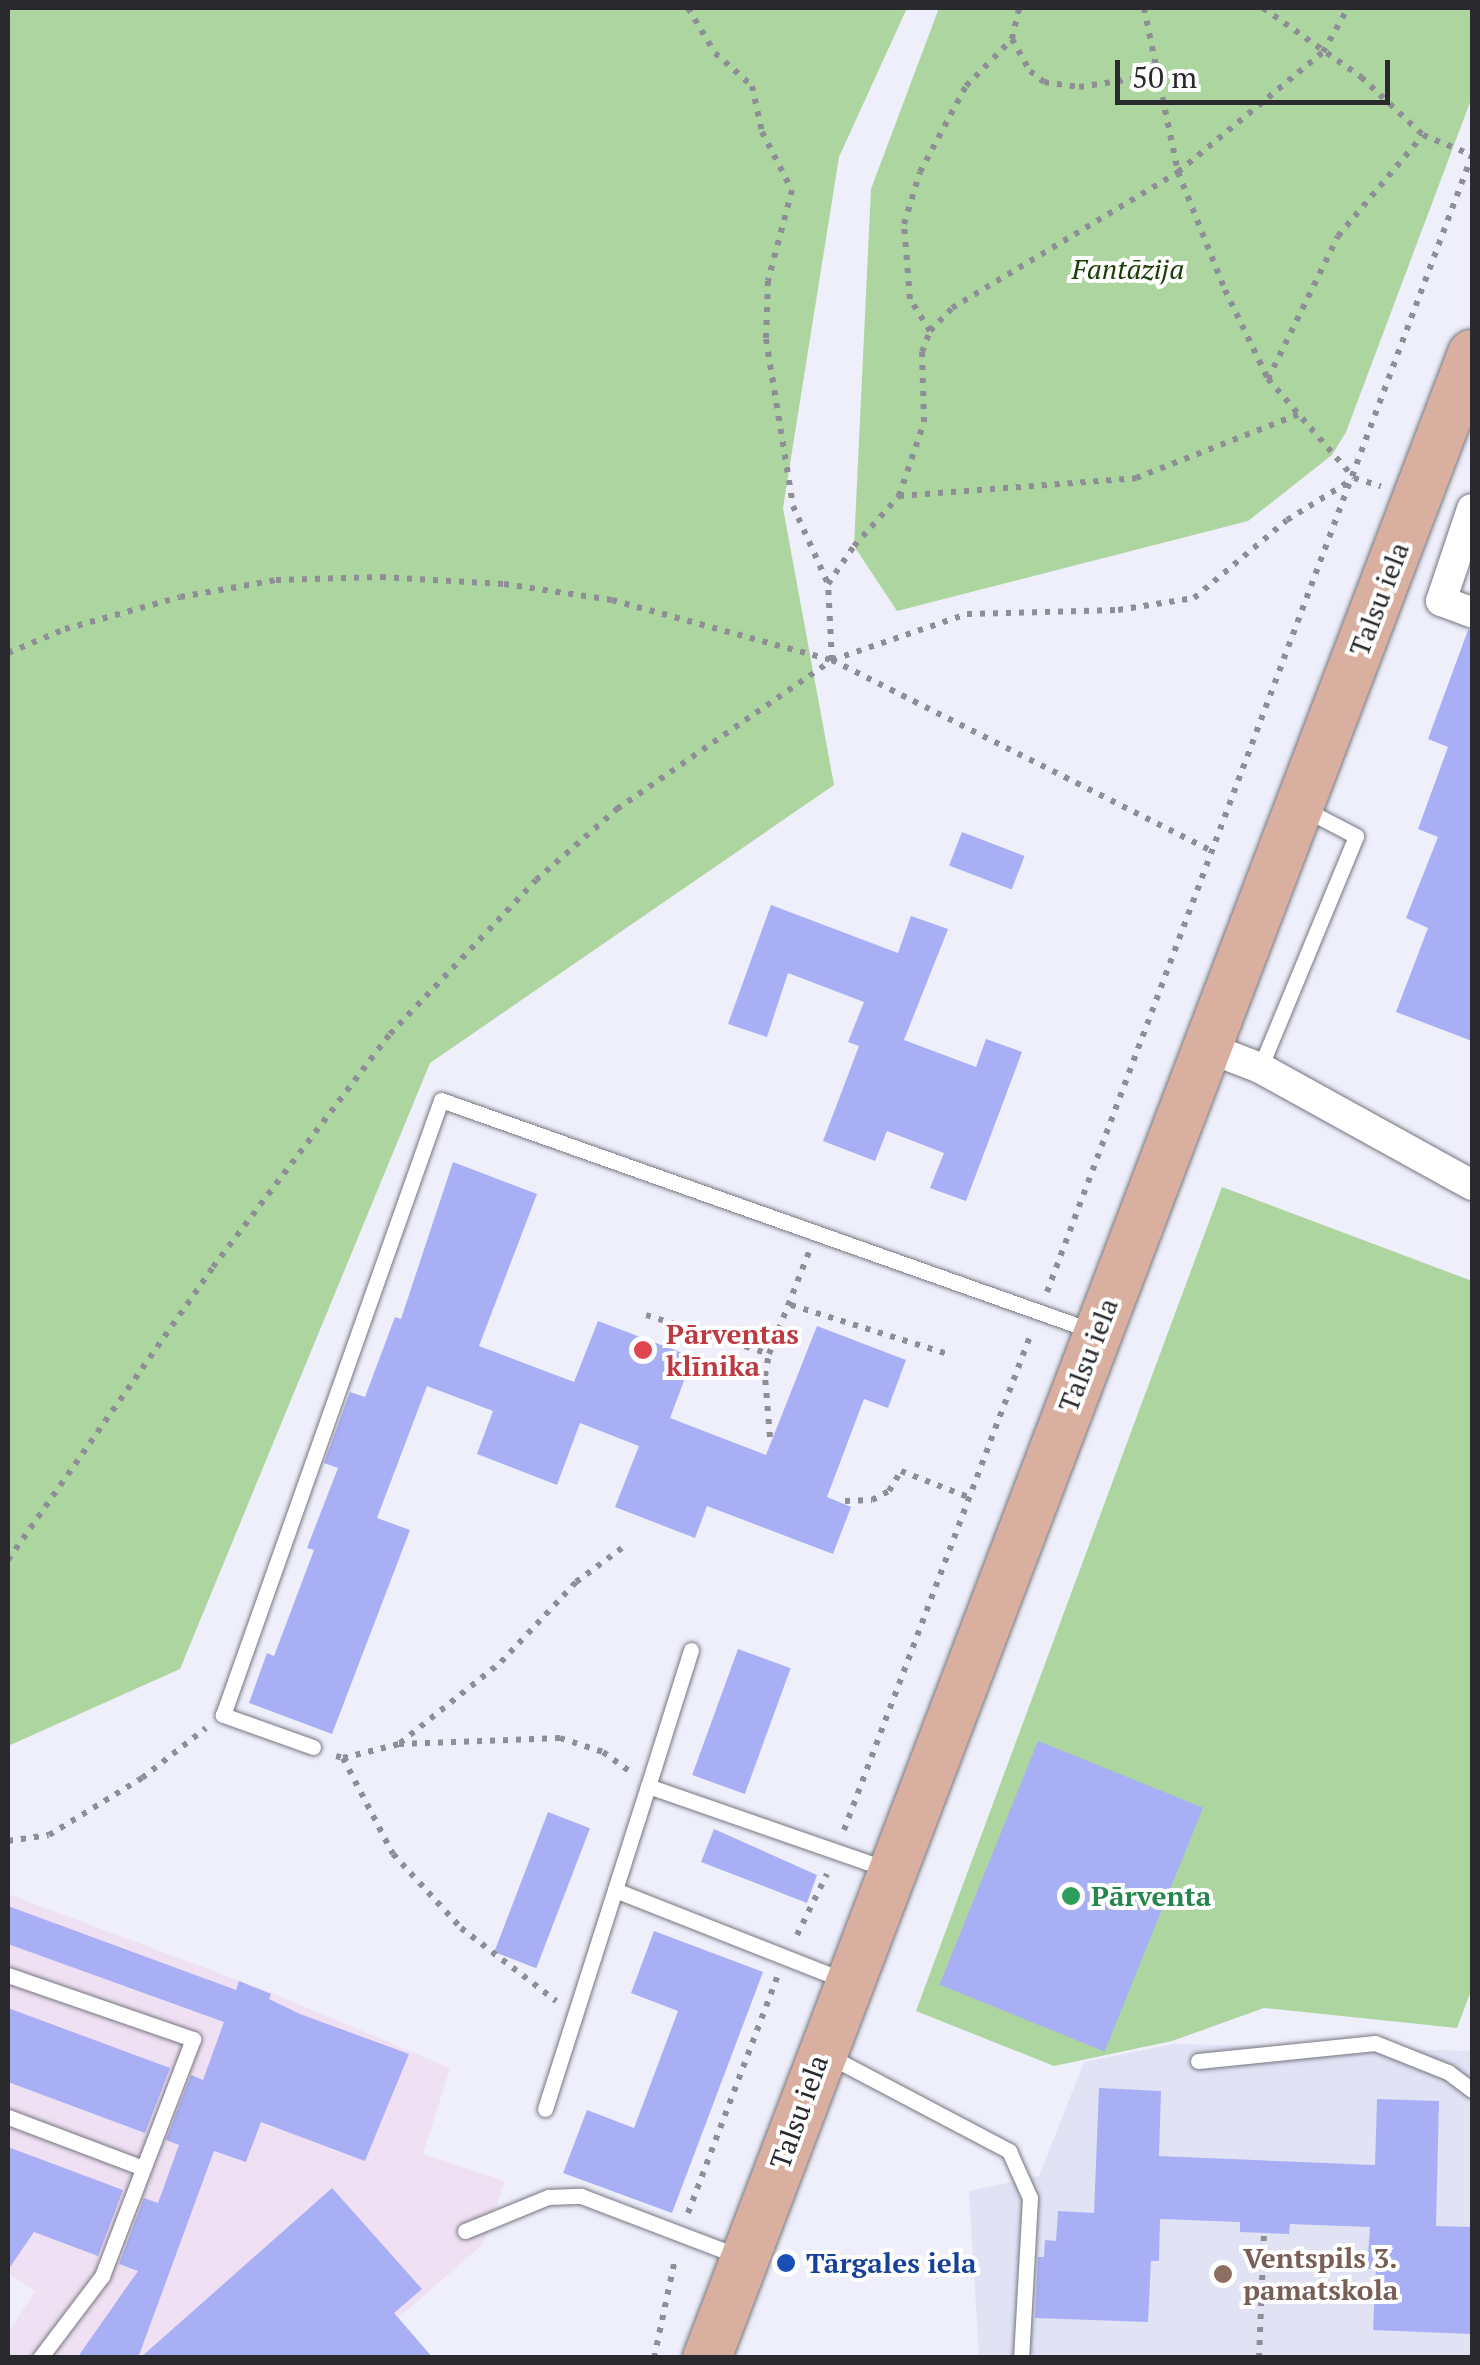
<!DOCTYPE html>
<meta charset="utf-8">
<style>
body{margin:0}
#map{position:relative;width:1480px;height:2365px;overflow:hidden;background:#eeeffa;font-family:"PT Serif",serif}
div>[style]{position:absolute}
.industrial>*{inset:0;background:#f0e0f3}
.built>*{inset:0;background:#e1e3f5}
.green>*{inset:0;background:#add59f}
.building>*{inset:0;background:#a9aff5;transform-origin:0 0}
.path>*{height:6px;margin-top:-3px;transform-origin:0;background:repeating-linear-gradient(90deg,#8e8f96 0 5px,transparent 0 13px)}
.roads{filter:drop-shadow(0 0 2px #757680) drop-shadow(0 0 2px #757680)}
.service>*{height:15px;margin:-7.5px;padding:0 7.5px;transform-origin:7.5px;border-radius:7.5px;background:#fff}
.minor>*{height:30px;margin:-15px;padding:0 15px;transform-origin:15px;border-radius:15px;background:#fff}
.primary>*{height:48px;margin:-24px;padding:0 24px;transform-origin:24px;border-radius:24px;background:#d9afa0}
.dots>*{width:28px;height:28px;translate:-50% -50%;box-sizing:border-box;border:5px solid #fff;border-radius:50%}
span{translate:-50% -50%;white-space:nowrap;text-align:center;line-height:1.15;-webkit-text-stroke:8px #fff;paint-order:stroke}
.park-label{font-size:28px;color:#1b4108;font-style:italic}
.street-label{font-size:28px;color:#2a2a2e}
.health-label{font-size:28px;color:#be3a42;font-weight:700}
.left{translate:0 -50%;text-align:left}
.leisure-label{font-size:28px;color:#27864d;font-weight:700}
.education-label{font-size:28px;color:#785e54;font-weight:700}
.transit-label{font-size:28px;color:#164399;font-weight:700}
.frame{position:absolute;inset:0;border:10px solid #2a2a2e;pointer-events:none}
.scale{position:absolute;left:1115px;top:60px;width:275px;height:45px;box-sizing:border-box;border:5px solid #2a2a2e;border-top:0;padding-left:12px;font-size:30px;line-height:35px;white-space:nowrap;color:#2a2a2e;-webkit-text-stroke:8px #fff;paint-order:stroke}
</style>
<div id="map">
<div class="industrial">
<div style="clip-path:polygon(8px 1894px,272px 1993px,450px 2068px,423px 2154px,505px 2181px,483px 2244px,354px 2357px,8px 2357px,8px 2332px,35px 2292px,8px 2273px)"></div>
</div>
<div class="built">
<div style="clip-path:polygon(1173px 2044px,1472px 2051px,1472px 2357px,979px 2357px,969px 2191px,1039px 2176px,1084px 2062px)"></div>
</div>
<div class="green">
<div style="clip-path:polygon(8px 8px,907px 8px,839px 157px,783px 508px,834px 785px,430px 1063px,180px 1669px,8px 1746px)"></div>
<div style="clip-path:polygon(939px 8px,1472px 8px,1472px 97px,1346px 432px,1332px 455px,1248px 521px,897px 611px,854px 546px,871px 189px)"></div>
<div style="clip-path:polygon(1222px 1187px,1472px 1281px,1472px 1988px,1457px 2028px,1264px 2008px,1172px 2041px,1054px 2066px,916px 2011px)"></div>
</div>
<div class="building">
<div style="clip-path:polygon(1468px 630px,1472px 630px,1472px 1041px,1396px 1012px,1428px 928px,1406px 918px,1438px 837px,1418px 829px,1448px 747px,1428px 739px)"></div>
<div style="left:962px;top:832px;width:67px;height:36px;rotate:21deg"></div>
<div style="clip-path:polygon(771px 905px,898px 953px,911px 916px,948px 929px,904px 1040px,976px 1067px,986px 1039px,1022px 1052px,966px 1201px,930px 1188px,944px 1153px,887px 1131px,875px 1161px,823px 1141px,859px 1046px,848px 1042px,864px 1002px,788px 973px,767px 1037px,728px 1024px)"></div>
<div style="clip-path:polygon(453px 1162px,537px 1194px,479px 1346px,574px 1382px,598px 1321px,693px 1357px,670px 1418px,766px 1455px,817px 1326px,906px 1360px,888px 1408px,864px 1399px,827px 1497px,851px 1507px,833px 1554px,707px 1506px,695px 1538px,615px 1507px,639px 1446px,580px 1423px,557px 1485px,477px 1454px,493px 1411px,427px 1386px,377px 1518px,410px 1530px,332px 1734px,249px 1703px,267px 1653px,274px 1656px,314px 1550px,307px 1548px,338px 1468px,324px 1463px,350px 1392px,365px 1397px,395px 1317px,401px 1319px)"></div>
<div style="left:738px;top:1649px;width:56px;height:134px;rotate:20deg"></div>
<div style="left:1038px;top:1741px;width:178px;height:263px;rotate:22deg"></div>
<div style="left:548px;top:1812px;width:45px;height:150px;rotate:21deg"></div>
<div style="clip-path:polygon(714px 1829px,817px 1875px,807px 1903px,701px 1862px)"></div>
<div style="clip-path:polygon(8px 1906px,236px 1990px,239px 1981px,271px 1994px,269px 1999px,300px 2014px,409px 2054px,365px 2161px,261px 2122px,246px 2162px,214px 2151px,138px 2358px,77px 2358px,138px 2271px,119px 2264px,144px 2198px,158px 2203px,179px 2145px,166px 2140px,191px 2075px,203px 2080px,224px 2022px,8px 1944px)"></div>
<div style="clip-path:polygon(654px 1931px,763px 1972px,672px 2213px,563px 2173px,587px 2110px,634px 2128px,678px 2011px,631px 1993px)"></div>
<div style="clip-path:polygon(8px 2008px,170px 2068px,145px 2133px,8px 2082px)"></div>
<div style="clip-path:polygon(1099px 2088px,1161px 2091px,1159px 2156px,1375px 2165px,1377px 2099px,1439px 2101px,1436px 2226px,1472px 2227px,1472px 2334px,1373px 2330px,1376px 2269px,1367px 2269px,1370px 2227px,1290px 2224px,1289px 2234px,1240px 2232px,1240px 2222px,1160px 2219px,1159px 2261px,1151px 2261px,1148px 2322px,1035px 2318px,1038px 2257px,1044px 2257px,1045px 2240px,1056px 2241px,1058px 2211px,1094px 2213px)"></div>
<div style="clip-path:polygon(8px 2147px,123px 2190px,98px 2256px,34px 2232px,8px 2270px)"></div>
<div style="clip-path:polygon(332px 2188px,422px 2289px,394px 2313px,433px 2358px,140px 2358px)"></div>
</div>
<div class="path">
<div style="left:688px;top:8px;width:52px;rotate:59deg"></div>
<div style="left:715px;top:53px;width:50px;rotate:41.7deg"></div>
<div style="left:752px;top:86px;width:47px;rotate:77.7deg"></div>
<div style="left:762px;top:132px;width:65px;rotate:62.7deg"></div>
<div style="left:792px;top:190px;width:94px;rotate:104.8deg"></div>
<div style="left:768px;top:281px;width:58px;rotate:92deg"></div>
<div style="left:766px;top:339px;width:169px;rotate:80.8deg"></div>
<div style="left:793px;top:506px;width:85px;rotate:65.8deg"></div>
<div style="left:1144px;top:8px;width:167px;rotate:78.3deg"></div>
<div style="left:1178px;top:172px;width:127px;rotate:68.3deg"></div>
<div style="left:1225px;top:290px;width:99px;rotate:64.2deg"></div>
<div style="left:1268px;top:379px;width:131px;rotate:49deg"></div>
<div style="left:1354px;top:478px;width:28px;rotate:17deg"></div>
<div style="left:1263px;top:8px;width:120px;rotate:35.1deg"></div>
<div style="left:1361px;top:77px;width:85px;rotate:43.1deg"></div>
<div style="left:1423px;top:135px;width:53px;rotate:22.2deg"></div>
<div style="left:1012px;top:39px;width:37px;rotate:61deg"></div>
<div style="left:1030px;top:71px;width:18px;rotate:38deg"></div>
<div style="left:1044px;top:82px;width:35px;rotate:8deg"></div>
<div style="left:1079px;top:87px;width:81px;rotate:-8.5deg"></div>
<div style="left:930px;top:331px;width:38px;rotate:-122deg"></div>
<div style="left:910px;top:299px;width:75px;rotate:-94.6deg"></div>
<div style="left:904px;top:224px;width:54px;rotate:-72.9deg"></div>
<div style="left:920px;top:172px;width:98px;rotate:-61.9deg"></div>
<div style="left:966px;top:86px;width:66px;rotate:-45.6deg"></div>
<div style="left:1012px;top:39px;width:32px;rotate:-77deg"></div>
<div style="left:1268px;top:379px;width:159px;rotate:-63.9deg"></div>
<div style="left:1338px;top:236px;width:132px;rotate:-49.9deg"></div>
<div style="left:899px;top:496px;width:238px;rotate:-4.3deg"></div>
<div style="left:1136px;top:478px;width:175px;rotate:-21.4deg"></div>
<div style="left:8px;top:653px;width:62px;rotate:-22.8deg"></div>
<div style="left:65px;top:629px;width:119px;rotate:-15.5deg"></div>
<div style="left:180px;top:597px;width:97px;rotate:-10deg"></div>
<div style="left:276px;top:580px;width:105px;rotate:-1.6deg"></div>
<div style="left:381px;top:577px;width:123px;rotate:3.3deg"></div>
<div style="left:504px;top:584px;width:109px;rotate:8.4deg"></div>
<div style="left:612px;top:600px;width:228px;rotate:15.3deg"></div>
<div style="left:832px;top:660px;width:424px;rotate:26.7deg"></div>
<div style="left:832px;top:660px;width:76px;rotate:-93deg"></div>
<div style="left:828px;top:584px;width:46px;rotate:-55.6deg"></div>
<div style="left:854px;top:546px;width:67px;rotate:-48deg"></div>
<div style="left:899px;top:496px;width:78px;rotate:-71.3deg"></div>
<div style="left:924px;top:422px;width:70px;rotate:-91.6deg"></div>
<div style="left:922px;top:352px;width:22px;rotate:-69deg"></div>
<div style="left:930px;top:331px;width:32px;rotate:-46deg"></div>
<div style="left:952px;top:308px;width:264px;rotate:-31deg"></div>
<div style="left:1178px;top:172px;width:188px;rotate:-39.6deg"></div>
<div style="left:1323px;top:52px;width:51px;rotate:-60.4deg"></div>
<div style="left:1047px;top:1292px;width:1214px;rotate:-69.5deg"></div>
<div style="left:791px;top:1305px;width:164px;rotate:17.3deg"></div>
<div style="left:646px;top:1315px;width:129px;rotate:17.6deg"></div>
<div style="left:770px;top:1437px;width:61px;rotate:-94.7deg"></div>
<div style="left:765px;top:1376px;width:22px;rotate:-80deg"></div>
<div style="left:769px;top:1354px;width:110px;rotate:-68.6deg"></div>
<div style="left:845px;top:1501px;width:27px;rotate:-2deg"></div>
<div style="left:872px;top:1500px;width:19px;rotate:-28deg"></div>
<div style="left:889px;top:1491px;width:23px;rotate:-59deg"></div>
<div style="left:901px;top:1471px;width:72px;rotate:21.2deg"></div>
<div style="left:8px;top:1560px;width:358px;rotate:-55deg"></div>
<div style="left:213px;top:1267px;width:293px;rotate:-52.8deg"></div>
<div style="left:390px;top:1034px;width:212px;rotate:-46.5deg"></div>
<div style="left:536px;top:880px;width:108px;rotate:-41.2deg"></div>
<div style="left:617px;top:809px;width:262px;rotate:-34.7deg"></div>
<div style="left:832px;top:660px;width:143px;rotate:-18.8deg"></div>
<div style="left:967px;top:614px;width:151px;rotate:-1.5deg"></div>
<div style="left:1118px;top:610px;width:77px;rotate:-9deg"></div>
<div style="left:1194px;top:598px;width:121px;rotate:-40deg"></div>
<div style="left:1287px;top:520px;width:78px;rotate:-31.8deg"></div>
<div style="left:400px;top:1743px;width:129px;rotate:-38.7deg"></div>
<div style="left:501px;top:1662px;width:110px;rotate:-46.8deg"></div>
<div style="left:576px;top:1582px;width:57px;rotate:-36.5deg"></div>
<div style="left:336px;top:1756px;width:7px;rotate:16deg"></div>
<div style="left:343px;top:1758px;width:58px;rotate:-14deg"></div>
<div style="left:399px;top:1744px;width:161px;rotate:-2.1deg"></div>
<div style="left:560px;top:1738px;width:45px;rotate:18deg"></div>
<div style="left:603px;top:1752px;width:31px;rotate:36deg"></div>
<div style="left:343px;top:1758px;width:108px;rotate:62.5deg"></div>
<div style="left:393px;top:1854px;width:100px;rotate:47.4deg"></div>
<div style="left:461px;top:1928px;width:120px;rotate:37.5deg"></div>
<div style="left:844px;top:1830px;width:533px;rotate:-69.36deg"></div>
<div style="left:8px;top:1841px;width:41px;rotate:-8.3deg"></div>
<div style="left:49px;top:1835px;width:109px;rotate:-31.5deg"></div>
<div style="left:142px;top:1778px;width:81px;rotate:-38deg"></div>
<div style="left:797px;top:1935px;width:68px;rotate:-63.8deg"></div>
<div style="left:688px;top:2213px;width:252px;rotate:-69.3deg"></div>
<div style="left:654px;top:2358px;width:101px;rotate:-78deg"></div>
<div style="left:1259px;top:2358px;width:125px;rotate:-87.7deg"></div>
</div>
<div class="roads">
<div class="service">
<div style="left:1260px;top:1068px;width:251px;rotate:-67.5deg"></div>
<div style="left:1356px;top:836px;width:56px;rotate:-152.5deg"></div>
<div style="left:691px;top:1650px;width:143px;rotate:107.5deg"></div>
<div style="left:648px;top:1786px;width:253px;rotate:19.2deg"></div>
<div style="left:313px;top:1747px;width:96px;rotate:-160.4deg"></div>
<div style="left:223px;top:1715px;width:652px;rotate:-70.48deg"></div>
<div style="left:441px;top:1100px;width:692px;rotate:19.51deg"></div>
<div style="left:615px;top:1890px;width:246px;rotate:21.5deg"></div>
<div style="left:8px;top:1975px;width:196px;rotate:19.1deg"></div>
<div style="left:193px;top:2039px;width:254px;rotate:111deg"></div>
<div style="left:102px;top:2276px;width:103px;rotate:127.1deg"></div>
<div style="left:829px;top:2056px;width:204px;rotate:27.8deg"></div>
<div style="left:1009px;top:2151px;width:51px;rotate:65.9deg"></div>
<div style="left:1030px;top:2198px;width:160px;rotate:93.2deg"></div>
<div style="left:1198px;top:2061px;width:178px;rotate:-5.8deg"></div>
<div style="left:1375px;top:2043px;width:79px;rotate:21.7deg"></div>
<div style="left:1448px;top:2072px;width:30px;rotate:37deg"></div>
<div style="left:545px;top:2109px;width:339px;rotate:-72.3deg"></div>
<div style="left:8px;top:2117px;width:144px;rotate:20.7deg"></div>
<div style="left:465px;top:2231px;width:90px;rotate:-22.3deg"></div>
<div style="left:548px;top:2197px;width:33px;rotate:-2deg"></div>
<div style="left:581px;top:2196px;width:171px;rotate:20.9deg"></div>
</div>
<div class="minor">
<div style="left:1472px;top:509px;width:97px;rotate:108.6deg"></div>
<div style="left:1441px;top:601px;width:33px;rotate:20deg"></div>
<div style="left:1206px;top:1047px;width:58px;rotate:21.3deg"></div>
<div style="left:1260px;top:1068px;width:242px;rotate:28.9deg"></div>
</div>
<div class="primary">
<div style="left:707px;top:2358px;width:2145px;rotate:-69.11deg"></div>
</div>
</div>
<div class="dots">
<div style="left:643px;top:1350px;background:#e0444e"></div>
<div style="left:1071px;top:1896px;background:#2e9e5b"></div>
<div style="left:786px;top:2263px;background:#1a4fb4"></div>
<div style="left:1223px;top:2274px;background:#8d6e63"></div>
</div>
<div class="park-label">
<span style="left:1128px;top:269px">Fantāzija</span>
</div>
<div class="street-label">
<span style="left:1379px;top:599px;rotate:-69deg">Talsu iela</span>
<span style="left:1088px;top:1355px;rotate:-69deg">Talsu iela</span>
<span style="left:799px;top:2112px;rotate:-70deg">Talsu iela</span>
</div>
<div class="health-label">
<span class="left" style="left:666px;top:1350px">Pārventas<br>klīnika</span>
</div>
<div class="leisure-label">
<span class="left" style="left:1091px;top:1896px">Pārventa</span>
</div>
<div class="education-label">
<span class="left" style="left:1243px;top:2274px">Ventspils 3.<br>pamatskola</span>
</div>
<div class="transit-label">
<span class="left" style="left:806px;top:2263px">Tārgales iela</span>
</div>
<div class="frame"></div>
<div class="scale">50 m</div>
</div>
